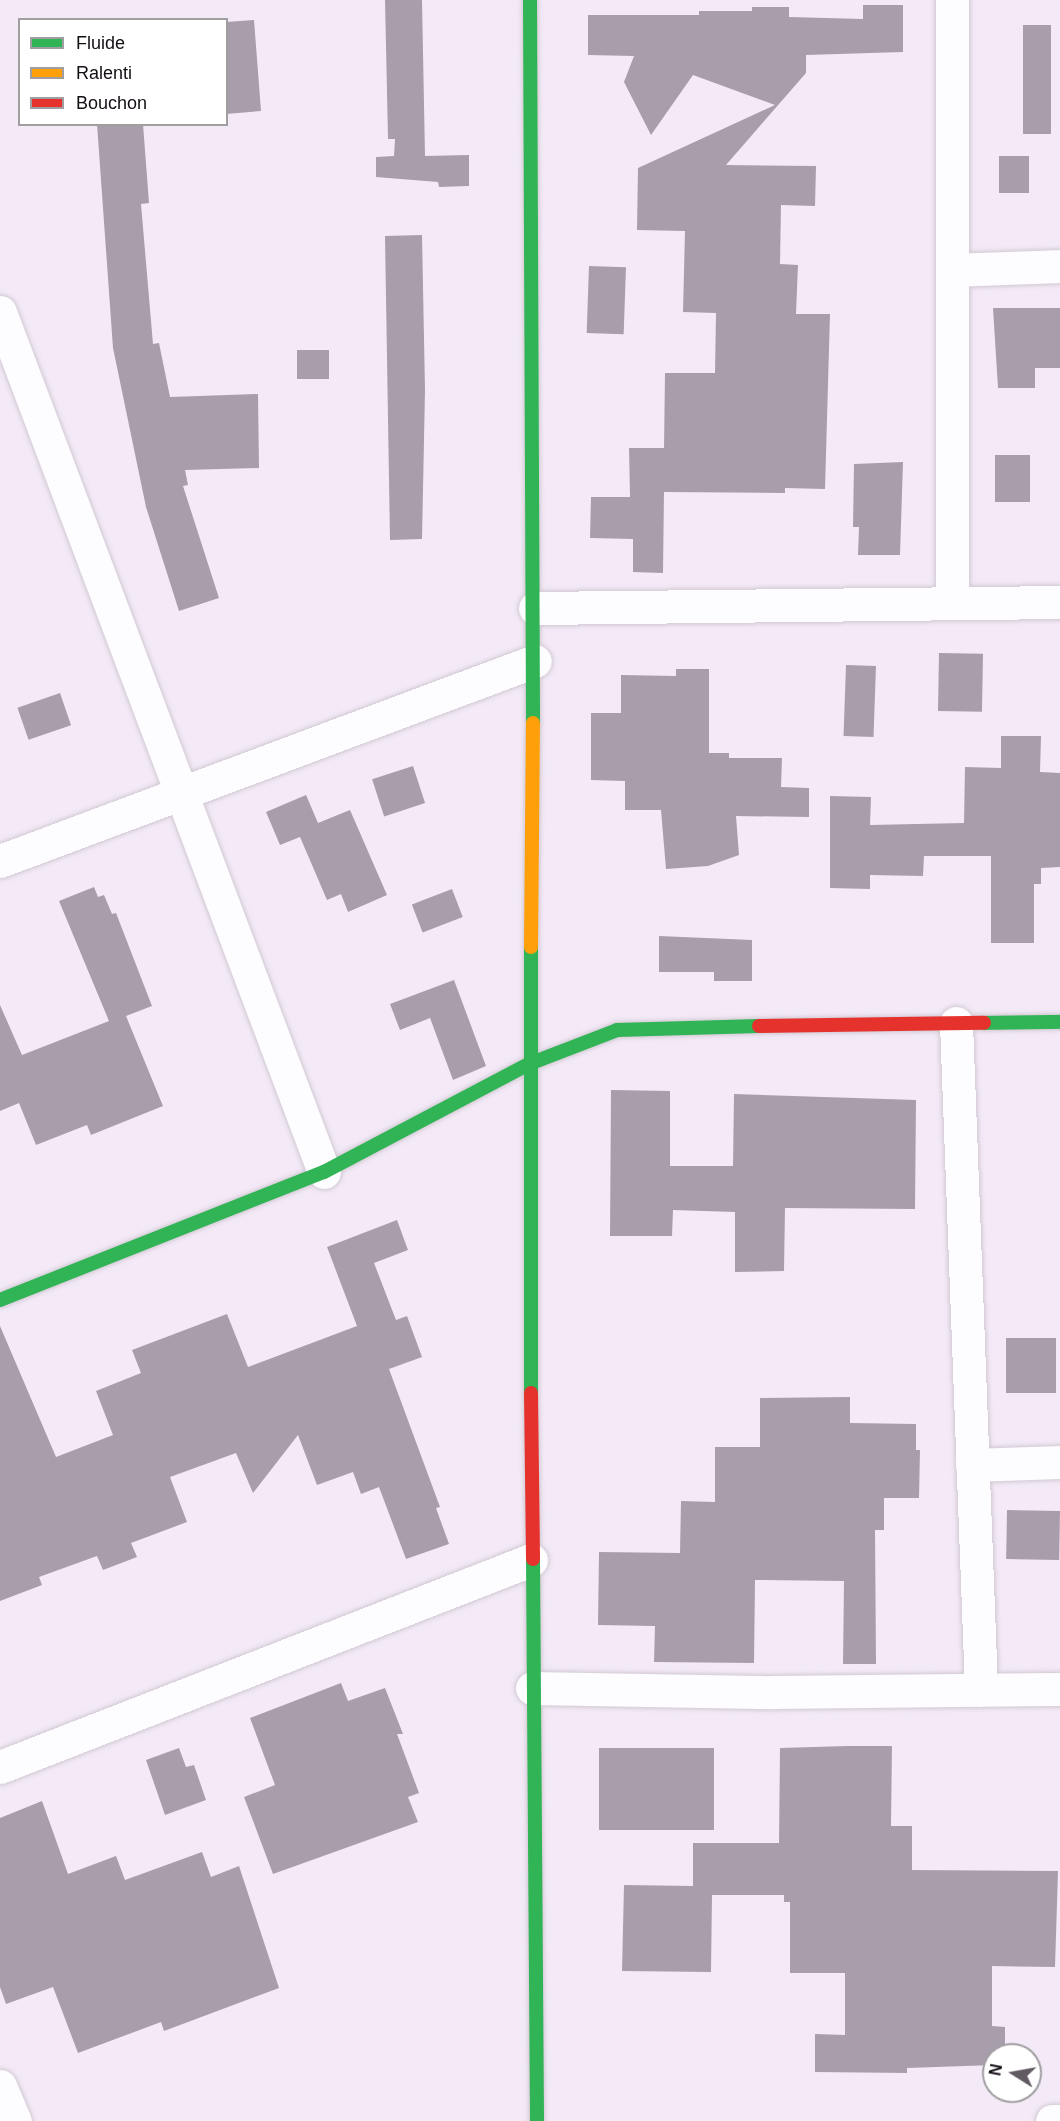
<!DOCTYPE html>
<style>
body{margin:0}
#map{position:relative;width:1060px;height:2121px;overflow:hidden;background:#f4eaf7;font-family:Arial,sans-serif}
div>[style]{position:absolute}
.building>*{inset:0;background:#a89dab;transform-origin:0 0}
.roads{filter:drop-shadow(0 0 2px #d1c9d3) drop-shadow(0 0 2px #d1c9d3)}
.street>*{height:33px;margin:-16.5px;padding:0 16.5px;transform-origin:16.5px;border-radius:16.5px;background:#fdfcfe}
.fast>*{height:14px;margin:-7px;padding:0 7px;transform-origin:7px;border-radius:7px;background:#30b455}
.slow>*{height:14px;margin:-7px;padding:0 7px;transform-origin:7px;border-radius:7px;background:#ff9f0a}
.jam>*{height:14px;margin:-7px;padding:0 7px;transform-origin:7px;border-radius:7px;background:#e5322d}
span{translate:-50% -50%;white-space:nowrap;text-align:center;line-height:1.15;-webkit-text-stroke:6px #fff;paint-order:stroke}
.legend{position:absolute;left:18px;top:18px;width:210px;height:108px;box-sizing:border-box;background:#fff;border:2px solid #a19ea1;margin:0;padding:8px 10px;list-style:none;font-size:18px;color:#130d14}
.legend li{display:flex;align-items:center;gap:12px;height:30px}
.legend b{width:30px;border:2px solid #a19ea1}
.north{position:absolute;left:982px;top:2043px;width:60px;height:60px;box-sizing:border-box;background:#fff;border:2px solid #a19ea1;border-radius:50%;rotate:281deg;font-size:16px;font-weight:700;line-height:24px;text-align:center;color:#130d14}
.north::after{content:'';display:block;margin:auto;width:21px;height:27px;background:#625a63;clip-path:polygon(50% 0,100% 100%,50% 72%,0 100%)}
</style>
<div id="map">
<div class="building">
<div style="clip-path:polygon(385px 0,422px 0,425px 156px,469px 155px,469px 186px,439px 187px,438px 182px,376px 177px,376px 157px,394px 156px,395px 139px,388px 139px)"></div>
<div style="clip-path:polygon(863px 5px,903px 5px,903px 52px,806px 55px,806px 73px,726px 165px,816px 166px,815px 206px,781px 205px,780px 264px,798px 265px,796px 314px,830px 314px,825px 489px,785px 488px,785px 493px,664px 492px,663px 573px,633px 572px,633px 539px,590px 538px,591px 497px,630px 497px,629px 448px,664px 448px,665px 373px,715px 373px,716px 313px,683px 312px,685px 231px,637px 230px,638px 168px,775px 105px,693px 75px,651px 135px,624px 82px,634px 56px,588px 55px,588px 15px,699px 15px,699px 11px,752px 11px,752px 7px,789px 7px,789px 17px,863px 19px)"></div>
<div style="clip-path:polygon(254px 20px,261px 111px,226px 114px,226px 22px)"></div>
<div style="left:1023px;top:25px;width:28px;height:109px"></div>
<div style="clip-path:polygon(97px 124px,143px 124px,149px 203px,141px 204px,153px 344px,159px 343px,170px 397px,258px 394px,259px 468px,185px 470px,188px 485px,183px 486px,219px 598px,179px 611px,146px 507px,113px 348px)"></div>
<div style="left:999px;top:156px;width:30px;height:37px"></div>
<div style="clip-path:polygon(422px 235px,425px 390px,422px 539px,390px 540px,385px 236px)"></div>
<div style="left:589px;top:266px;width:37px;height:67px;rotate:2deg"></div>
<div style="clip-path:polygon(993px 308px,1060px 308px,1060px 368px,1035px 368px,1035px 388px,998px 388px)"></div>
<div style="left:297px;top:350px;width:32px;height:29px"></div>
<div style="left:1030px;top:455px;width:47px;height:35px;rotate:90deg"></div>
<div style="clip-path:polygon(903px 462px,900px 555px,858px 555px,859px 527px,853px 527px,854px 464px)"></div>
<div style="left:939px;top:653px;width:44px;height:58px;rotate:1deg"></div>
<div style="left:846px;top:665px;width:30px;height:71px;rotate:2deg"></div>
<div style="clip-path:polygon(676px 669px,709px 669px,709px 753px,729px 753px,729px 758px,782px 758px,781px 787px,809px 788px,809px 817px,736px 816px,739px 855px,708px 866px,666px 869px,661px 810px,625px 810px,625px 781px,591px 780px,591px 713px,621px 713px,621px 675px,676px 676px)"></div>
<div style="left:60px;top:693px;width:34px;height:45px;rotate:71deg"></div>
<div style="clip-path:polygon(1001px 736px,1041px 736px,1040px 772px,1060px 773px,1060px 867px,1041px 868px,1041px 884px,1034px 884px,1034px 943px,991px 943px,991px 856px,924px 856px,923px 876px,870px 875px,870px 889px,830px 888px,830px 796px,871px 797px,870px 825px,964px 823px,965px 767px,1001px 768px)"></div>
<div style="left:413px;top:766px;width:39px;height:43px;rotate:72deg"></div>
<div style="clip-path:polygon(306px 795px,318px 823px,350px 810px,387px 895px,348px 912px,341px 894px,327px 900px,300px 837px,280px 845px,266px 812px)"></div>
<div style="clip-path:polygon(94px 887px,98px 897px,104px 895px,112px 914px,116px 913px,152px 1006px,126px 1016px,163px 1106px,91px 1135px,87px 1125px,36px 1145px,19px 1103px,0 1111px,0 1005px,22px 1055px,109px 1021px,59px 901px)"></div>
<div style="left:452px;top:889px;width:30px;height:43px;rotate:69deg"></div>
<div style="clip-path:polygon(659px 936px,752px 940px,752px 981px,714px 981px,714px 972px,659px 972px)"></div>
<div style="clip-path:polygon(454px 980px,486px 1066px,453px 1080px,430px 1018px,400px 1030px,390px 1004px)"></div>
<div style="clip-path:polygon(611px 1090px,670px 1091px,670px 1166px,733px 1166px,734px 1094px,916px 1100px,915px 1209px,785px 1208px,784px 1271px,735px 1272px,735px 1212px,673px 1210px,672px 1236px,610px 1236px)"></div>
<div style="clip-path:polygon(397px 1220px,408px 1250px,374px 1263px,396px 1320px,407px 1316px,422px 1357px,389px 1369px,440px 1507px,436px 1508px,449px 1544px,406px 1559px,379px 1487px,361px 1494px,353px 1472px,317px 1485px,298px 1435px,253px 1493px,236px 1453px,170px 1477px,187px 1522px,131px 1543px,137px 1557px,103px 1570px,97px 1556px,39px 1577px,42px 1585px,0 1601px,0 1326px,56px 1457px,113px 1435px,96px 1391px,141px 1373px,132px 1350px,227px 1314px,248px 1367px,357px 1326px,327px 1247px)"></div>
<div style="left:1006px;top:1338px;width:50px;height:55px"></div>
<div style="clip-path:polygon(850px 1397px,850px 1423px,916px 1424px,916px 1450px,920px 1450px,919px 1498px,884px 1498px,884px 1530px,875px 1530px,876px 1664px,843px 1664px,844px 1581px,755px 1580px,754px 1663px,654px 1662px,655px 1626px,598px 1625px,599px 1552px,680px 1553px,681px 1501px,715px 1502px,715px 1447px,760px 1447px,760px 1398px)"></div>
<div style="left:1007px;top:1510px;width:53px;height:49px;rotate:1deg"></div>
<div style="clip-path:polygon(341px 1683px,348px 1701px,385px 1688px,403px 1734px,397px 1734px,419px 1793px,408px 1797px,418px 1822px,273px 1874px,244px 1797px,275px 1785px,250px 1718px)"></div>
<div style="clip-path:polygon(847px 1746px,892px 1746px,891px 1826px,912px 1826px,912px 1870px,1058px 1871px,1055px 1967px,992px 1966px,992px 2026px,1005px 2027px,1005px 2055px,994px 2055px,994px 2065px,907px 2068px,907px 2073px,815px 2072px,815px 2034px,845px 2035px,845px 1973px,790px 1973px,790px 1902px,784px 1902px,784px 1895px,712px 1895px,711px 1972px,622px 1971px,624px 1885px,693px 1886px,693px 1843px,779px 1843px,780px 1748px)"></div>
<div style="clip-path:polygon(179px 1748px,186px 1767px,194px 1765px,206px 1800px,165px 1815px,146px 1760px)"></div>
<div style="left:599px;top:1748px;width:115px;height:82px"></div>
<div style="clip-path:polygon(42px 1801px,68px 1874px,116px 1856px,125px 1880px,202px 1852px,211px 1877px,239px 1866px,279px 1988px,164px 2031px,161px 2022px,78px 2053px,53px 1987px,6px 2004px,0 1987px,0 1818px)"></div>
</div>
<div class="roads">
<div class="street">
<div style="left:953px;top:270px;width:107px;rotate:-2.1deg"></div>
<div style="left:0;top:312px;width:919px;rotate:69.36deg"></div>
<div style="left:952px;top:603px;width:603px;rotate:-90deg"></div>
<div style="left:535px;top:608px;width:525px;rotate:-0.65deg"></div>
<div style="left:0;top:861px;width:571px;rotate:-20.5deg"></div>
<div style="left:956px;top:1023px;width:667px;rotate:87.85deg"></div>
<div style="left:972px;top:1465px;width:88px;rotate:-2deg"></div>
<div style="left:532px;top:1688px;width:241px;rotate:1deg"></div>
<div style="left:773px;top:1692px;width:287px;rotate:-0.6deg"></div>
<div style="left:0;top:1767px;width:570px;rotate:-21.3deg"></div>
<div style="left:0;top:2086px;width:38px;rotate:67deg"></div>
<div style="left:1052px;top:2121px;width:8px"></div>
</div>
<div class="fast">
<div style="left:530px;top:0;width:723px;rotate:89.76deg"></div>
<div style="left:531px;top:947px;width:446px;rotate:90deg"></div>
<div style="left:984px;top:1023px;width:76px;rotate:-0.8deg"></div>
<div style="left:0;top:1300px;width:348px;rotate:-21.6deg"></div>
<div style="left:324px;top:1172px;width:232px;rotate:-27.8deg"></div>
<div style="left:529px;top:1064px;width:94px;rotate:-21.1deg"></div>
<div style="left:617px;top:1030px;width:142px;rotate:-1.6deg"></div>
<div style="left:533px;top:1559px;width:562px;rotate:89.59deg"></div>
</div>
<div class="slow">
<div style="left:531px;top:947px;width:224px;rotate:-89.5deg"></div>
</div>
<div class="jam">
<div style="left:759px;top:1026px;width:225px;rotate:-0.8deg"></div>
<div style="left:531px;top:1393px;width:166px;rotate:89.3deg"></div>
</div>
</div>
<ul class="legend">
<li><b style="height:8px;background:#30b455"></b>Fluide</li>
<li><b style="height:8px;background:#ff9f0a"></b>Ralenti</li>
<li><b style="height:8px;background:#e5322d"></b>Bouchon</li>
</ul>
<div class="north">N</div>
</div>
